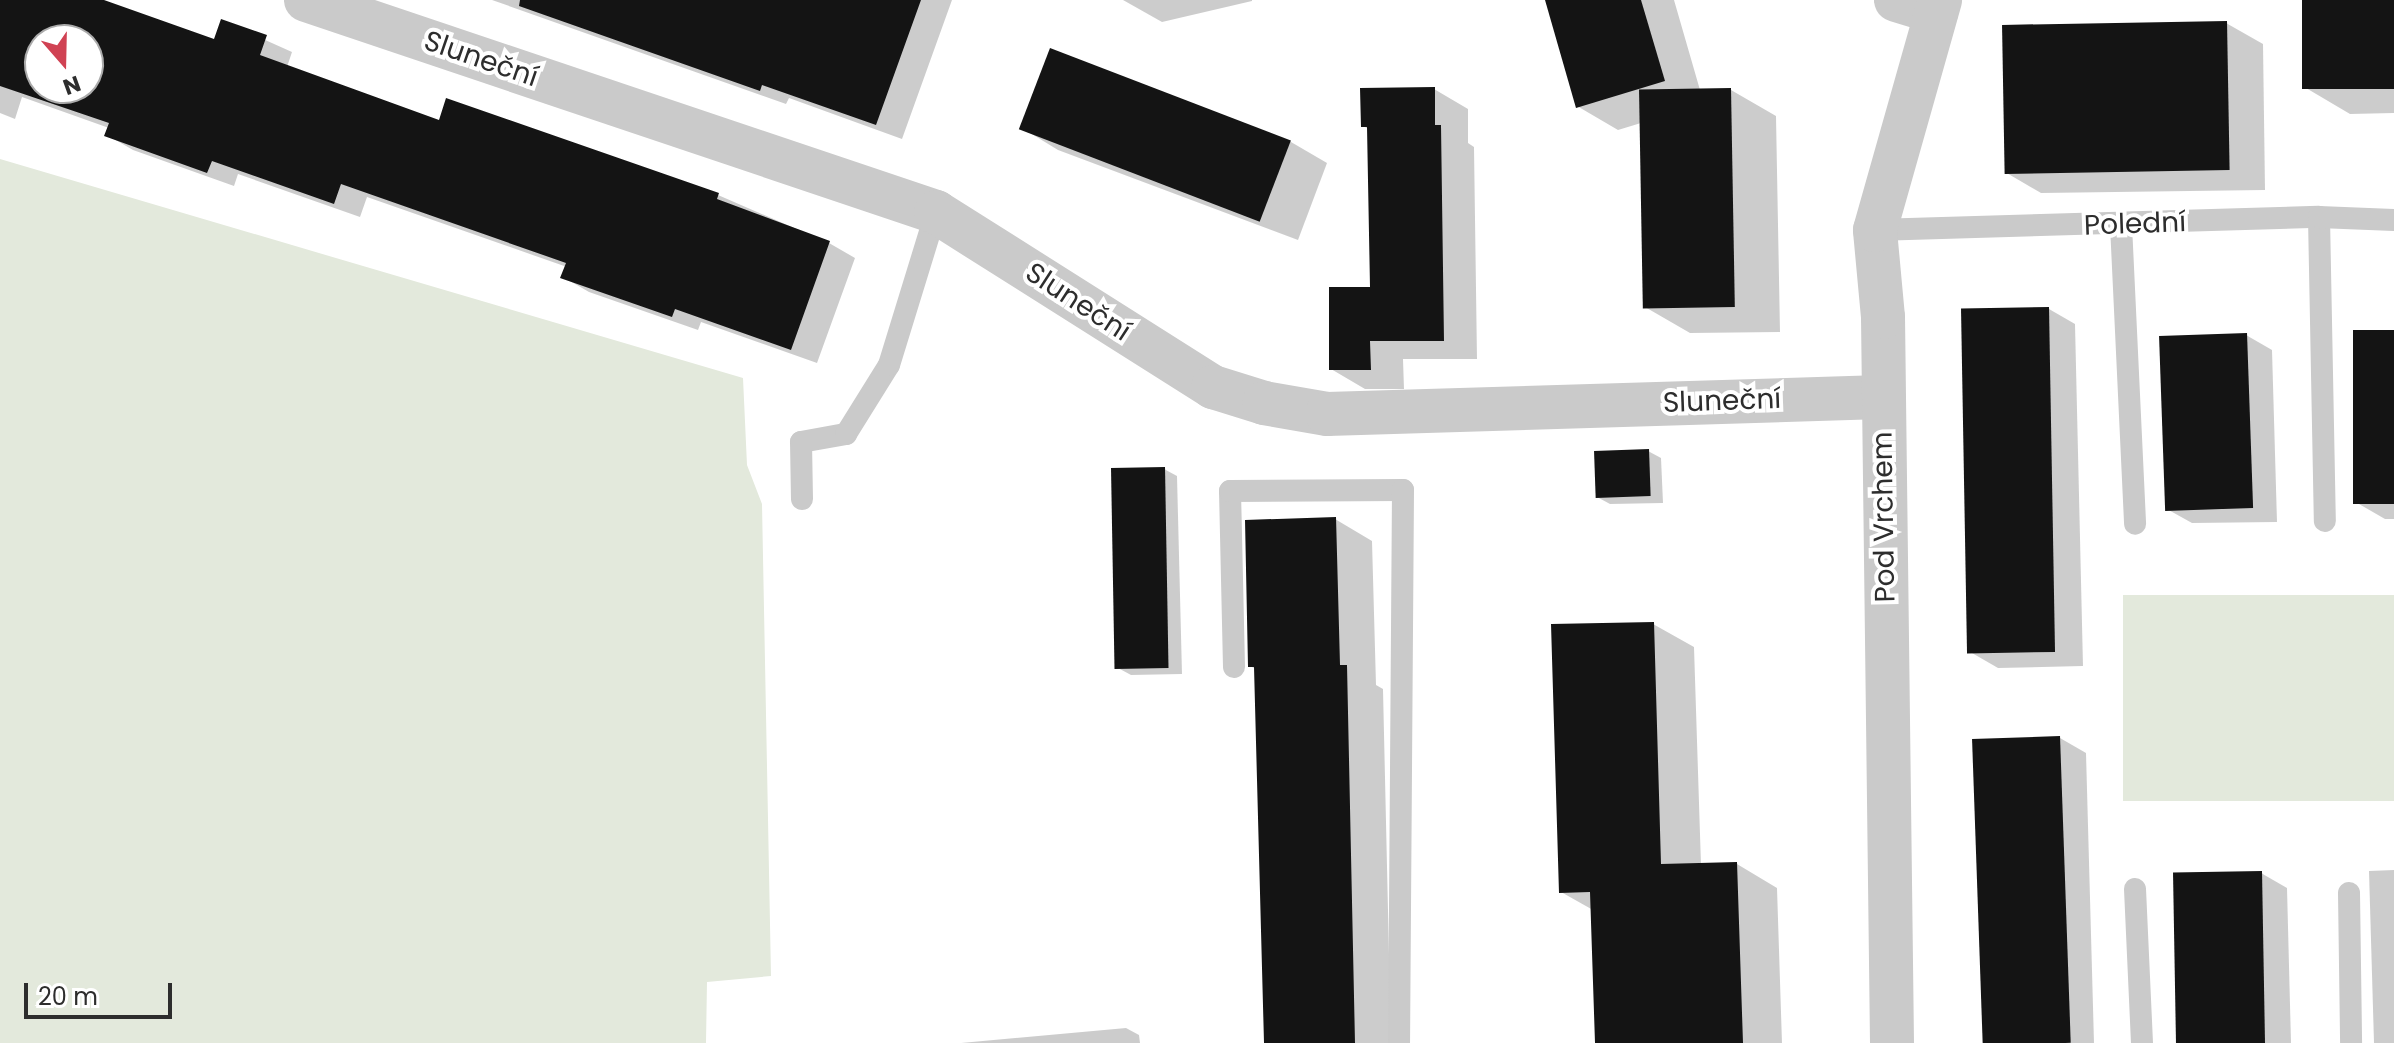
<!DOCTYPE html>
<meta charset="utf-8">
<style>
body{margin:0}
#map{position:relative;width:2394px;height:1043px;overflow:hidden;background:#fff;font-family:Poppins,sans-serif}
div>[style]{position:absolute}
.green>*{inset:0;background:#e3e9dc;transform-origin:0 0}
.shadow>*{inset:0;background:#0003}
.building>*{inset:0;background:#141414;transform-origin:0 0}
.service>*{height:22px;margin:-11px;padding:0 11px;transform-origin:11px;border-radius:11px;background:#cacaca}
.minor>*{height:44px;margin:-22px;padding:0 22px;transform-origin:22px;border-radius:22px;background:#cacaca}
span{translate:-50% -50%;white-space:nowrap;text-align:center;line-height:1.15;-webkit-text-stroke:8px #fff;paint-order:stroke}
.street-label{font-size:28px;color:#2d2d2d}
.north{position:absolute;left:24px;top:24px;width:80px;height:80px;box-sizing:border-box;background:#fff;border:2px solid #ababab;border-radius:50%;rotate:160deg;font-size:22px;font-weight:700;line-height:32px;text-align:center;color:#2d2d2d}
.north::after{content:'';display:block;margin:auto;width:28px;height:36px;background:#d04253;clip-path:polygon(50% 0,100% 100%,50% 72%,0 100%)}
.scale{position:absolute;left:24px;top:983px;width:148px;height:36px;box-sizing:border-box;border:4px solid #2d2d2d;border-top:0;padding-left:10px;font-size:24px;line-height:28px;white-space:nowrap;color:#2d2d2d;-webkit-text-stroke:6px #fff;paint-order:stroke}
</style>
<div id="map">
<div class="green">
<div style="clip-path:polygon(0 159px,743px 378px,747px 465px,762px 504px,771px 976px,707px 982px,706px 1043px,0 1043px)"></div>
<div style="left:2394px;top:595px;width:206px;height:271px;rotate:90deg"></div>
</div>
<div class="shadow">
<div style="clip-path:polygon(evenodd,0 0,29px 0,215px 42px,223px 21px,292px 52px,287px 67px,440px 122px,718px 195px,829px 243px,855px 258px,817px 363px,701px 322px,698px 330px,589px 292px,563px 277px,567px 267px,367px 197px,360px 217px,238px 174px,234px 186px,133px 150px,107px 135px,109px 128px,22px 97px,15px 119px,0 113px,0 0,40px 40px,88px 40px,88px 88px,40px 88px,40px 40px)"></div>
<div style="clip-path:polygon(492px 0,952px 0,902px 139px,789px 98px,786px 104px)"></div>
<div style="clip-path:polygon(1123px 0,1252px 0,1252px 1px,1162px 22px)"></div>
<div style="clip-path:polygon(1547px 0,1674px 0,1700px 90px,1731px 90px,1776px 116px,1780px 332px,1690px 333px,1645px 307px,1641px 123px,1618px 130px,1577px 106px)"></div>
<div style="clip-path:polygon(2304px 0,2394px 0,2394px 113px,2350px 114px,2306px 88px)"></div>
<div style="clip-path:polygon(2226px 23px,2263px 44px,2265px 190px,2041px 193px,2005px 172px)"></div>
<div style="clip-path:polygon(1051px 51px,1291px 142px,1327px 163px,1298px 240px,1058px 150px,1022px 128px)"></div>
<div style="clip-path:polygon(1434px 89px,1468px 109px,1468px 143px,1474px 147px,1477px 359px,1403px 359px,1404px 389px,1365px 389px,1331px 369px,1372px 289px,1369px 129px,1363px 126px)"></div>
<div style="clip-path:polygon(2049px 309px,2075px 324px,2083px 666px,1998px 668px,1972px 653px)"></div>
<div style="clip-path:polygon(2394px 332px,2394px 519px,2385px 519px,2359px 504px)"></div>
<div style="clip-path:polygon(2246px 335px,2272px 350px,2277px 522px,2192px 523px,2165px 508px)"></div>
<div style="clip-path:polygon(1648px 451px,1661px 458px,1663px 503px,1610px 504px,1597px 497px)"></div>
<div style="clip-path:polygon(1164px 469px,1177px 476px,1182px 674px,1131px 675px,1118px 668px)"></div>
<div style="clip-path:polygon(1335px 519px,1372px 541px,1376px 685px,1383px 689px,1391px 1043px,1266px 1043px,1256px 669px,1250px 666px)"></div>
<div style="clip-path:polygon(1653px 624px,1694px 647px,1701px 865px,1737px 864px,1777px 888px,1782px 1043px,1597px 1043px,1593px 910px,1561px 892px)"></div>
<div style="clip-path:polygon(2060px 738px,2086px 753px,2094px 1043px,1983px 1043px)"></div>
<div style="clip-path:polygon(2394px 870px,2394px 1043px,2374px 1043px,2369px 871px)"></div>
<div style="clip-path:polygon(2261px 873px,2287px 888px,2291px 1043px,2181px 1043px)"></div>
<div style="clip-path:polygon(1126px 1028px,1139px 1035px,1140px 1043px,961px 1043px)"></div>
</div>
<div class="building">
<div style="clip-path:polygon(evenodd,0 0,104px 0,214px 39px,221px 19px,267px 35px,260px 55px,439px 120px,446px 98px,719px 193px,717px 199px,830px 241px,791px 350px,675px 309px,672px 317px,560px 278px,566px 263px,341px 184px,334px 204px,212px 161px,207px 173px,104px 136px,109px 123px,0 86px,0 0,40px 40px,88px 40px,88px 88px,40px 88px,40px 40px)"></div>
<div style="clip-path:polygon(520px 0,921px 0,876px 125px,762px 85px,760px 91px,519px 6px)"></div>
<div style="clip-path:polygon(1545px 0,1641px 0,1665px 81px,1576px 108px)"></div>
<div style="left:2302px;top:0;width:92px;height:89px"></div>
<div style="left:2227px;top:21px;width:149px;height:225px;rotate:89deg"></div>
<div style="left:1050px;top:48px;width:258px;height:87px;rotate:21deg"></div>
<div style="clip-path:polygon(1435px 87px,1435px 125px,1441px 125px,1444px 341px,1370px 341px,1371px 370px,1329px 370px,1329px 287px,1370px 287px,1367px 127px,1361px 127px,1360px 88px)"></div>
<div style="left:1731px;top:88px;width:219px;height:92px;rotate:89deg"></div>
<div style="left:2049px;top:307px;width:345px;height:88px;rotate:89deg"></div>
<div style="left:2394px;top:330px;width:174px;height:41px;rotate:90deg"></div>
<div style="left:2247px;top:333px;width:175px;height:88px;rotate:88deg"></div>
<div style="left:1649px;top:449px;width:47px;height:55px;rotate:88deg"></div>
<div style="left:1165px;top:467px;width:201px;height:54px;rotate:89deg"></div>
<div style="clip-path:polygon(1336px 517px,1340px 665px,1347px 665px,1355px 1043px,1264px 1043px,1254px 667px,1248px 667px,1245px 520px)"></div>
<div style="clip-path:polygon(1654px 622px,1661px 864px,1737px 862px,1743px 1043px,1595px 1043px,1590px 892px,1559px 893px,1551px 624px)"></div>
<div style="left:2060px;top:736px;width:307px;height:88px;rotate:88deg"></div>
<div style="left:2262px;top:871px;width:172px;height:89px;rotate:89deg"></div>
</div>
<div class="service">
<div style="left:2319px;top:217px;width:304px;rotate:88.9deg"></div>
<div style="left:2121px;top:225px;width:299px;rotate:87.3deg"></div>
<div style="left:1875px;top:230px;width:444px;rotate:-1.7deg"></div>
<div style="left:2319px;top:217px;width:75px;rotate:2.3deg"></div>
<div style="left:802px;top:499px;width:57px;rotate:-91deg"></div>
<div style="left:801px;top:442px;width:46px;rotate:-10.1deg"></div>
<div style="left:846px;top:434px;width:81px;rotate:-58.1deg"></div>
<div style="left:889px;top:365px;width:160px;rotate:-72.9deg"></div>
<div style="left:1234px;top:667px;width:176px;rotate:-91.3deg"></div>
<div style="left:1230px;top:491px;width:173px;rotate:-0.3deg"></div>
<div style="left:1403px;top:490px;width:553px;rotate:90.41deg"></div>
<div style="left:2135px;top:889px;width:154px;rotate:87.4deg"></div>
<div style="left:2349px;top:893px;width:150px;rotate:89.2deg"></div>
</div>
<div class="minor">
<div style="left:306px;top:0;width:665px;rotate:18.6deg"></div>
<div style="left:936px;top:212px;width:328px;rotate:32.3deg"></div>
<div style="left:1213px;top:387px;width:53px;rotate:17.4deg"></div>
<div style="left:1264px;top:403px;width:64px;rotate:9.9deg"></div>
<div style="left:1327px;top:414px;width:555px;rotate:-1.75deg"></div>
<div style="left:1896px;top:0;width:42px;rotate:16.7deg"></div>
<div style="left:1892px;top:1043px;width:726px;rotate:-90.71deg"></div>
<div style="left:1883px;top:317px;width:87px;rotate:-95.3deg"></div>
<div style="left:1875px;top:230px;width:239px;rotate:-74.2deg"></div>
</div>
<div class="street-label">
<span style="left:481px;top:59px;rotate:19deg">Sluneční</span>
<span style="left:2135px;top:224px;rotate:-2deg">Polední</span>
<span style="left:1078px;top:302px;rotate:33deg">Sluneční</span>
<span style="left:1722px;top:401px;rotate:-2deg">Sluneční</span>
<span style="left:1884px;top:517px;rotate:-91deg">Pod Vrchem</span>
</div>
<div class="north">N</div>
<div class="scale">20 m</div>
</div>
